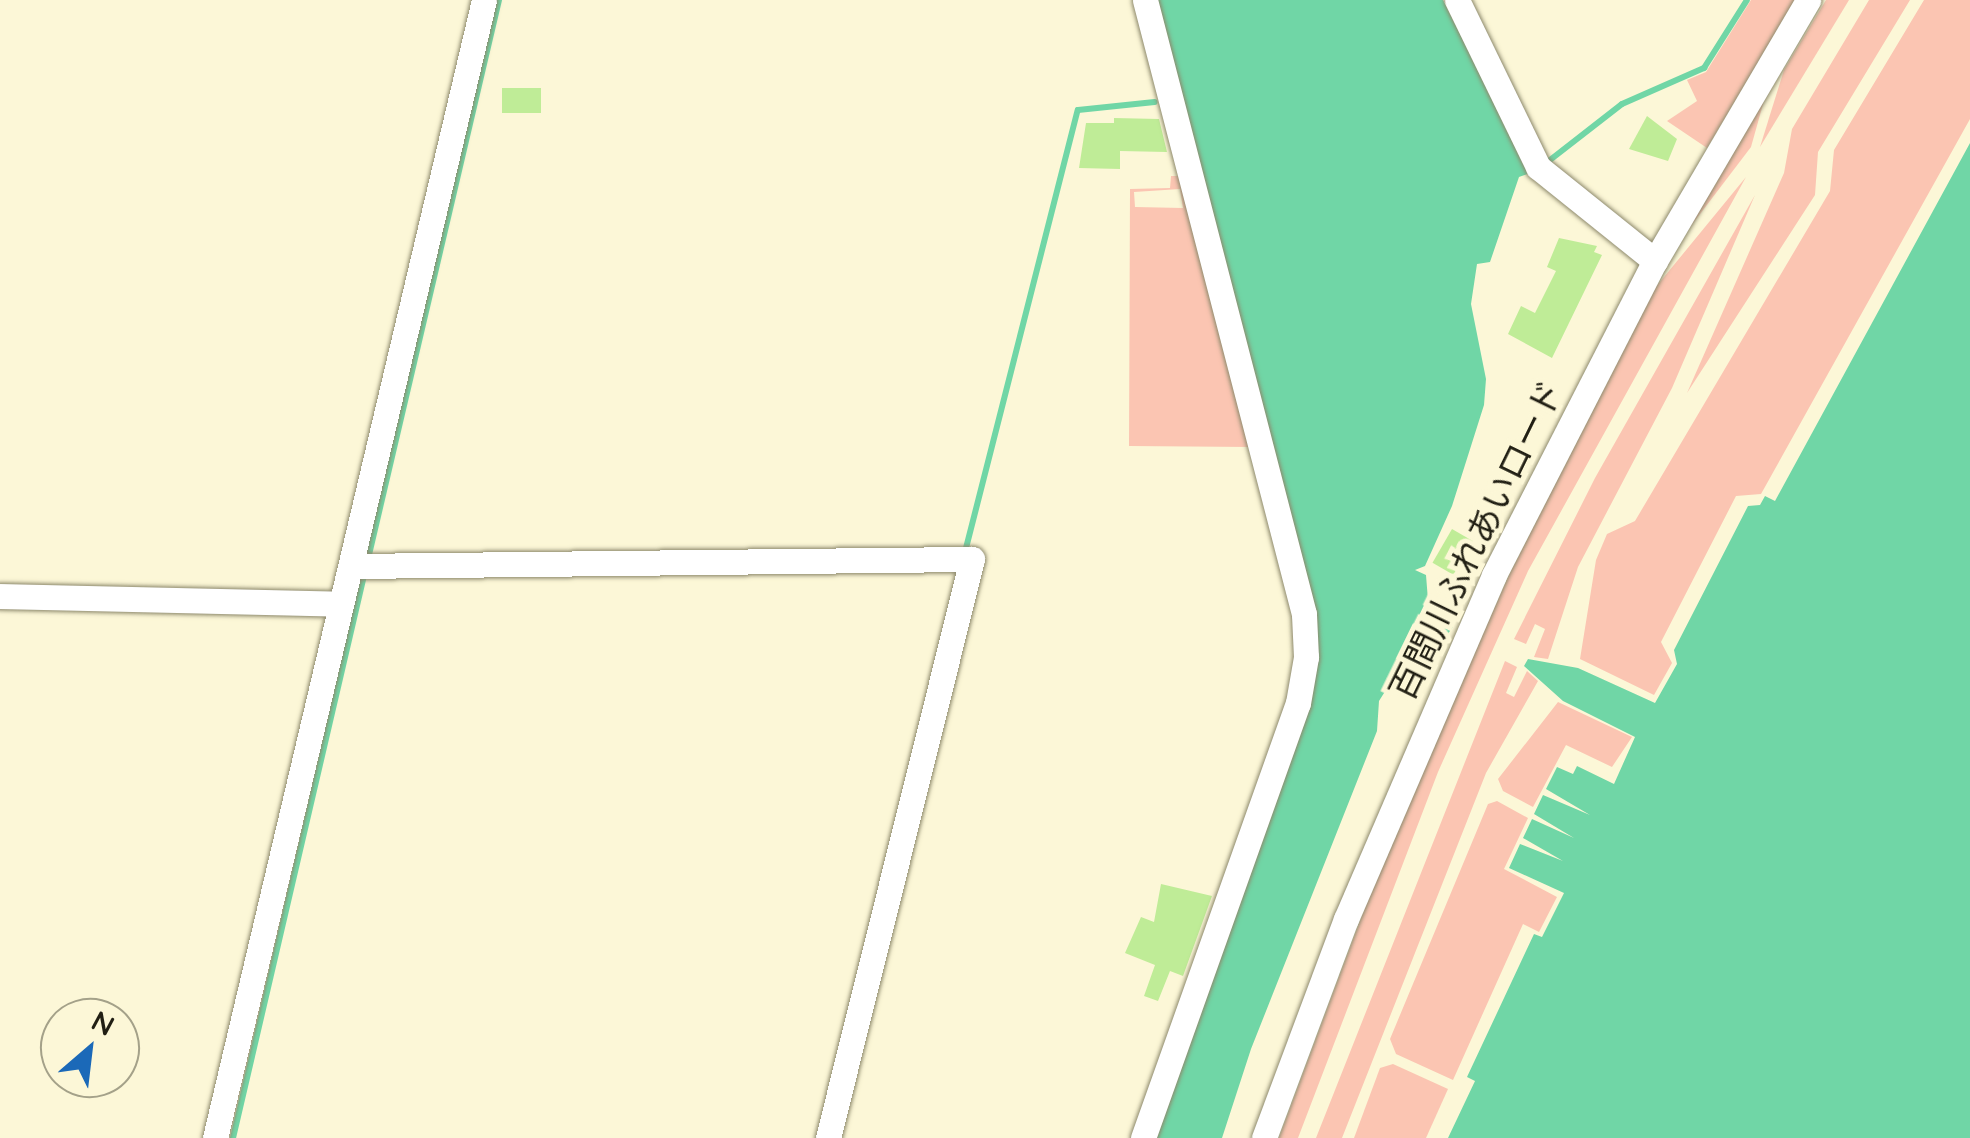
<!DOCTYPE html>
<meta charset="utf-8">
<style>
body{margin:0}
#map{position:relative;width:1970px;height:1138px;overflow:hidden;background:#fcf7d7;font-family:Quicksand,"Noto Sans JP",sans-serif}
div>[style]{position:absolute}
.green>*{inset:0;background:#fbc5b2}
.water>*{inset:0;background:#70d6a6}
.stream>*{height:6px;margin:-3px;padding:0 3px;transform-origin:3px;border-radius:3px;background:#70d6a6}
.building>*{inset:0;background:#bfec97;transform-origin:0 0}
.roads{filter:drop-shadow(0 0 2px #8d896c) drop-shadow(0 0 2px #8d896c)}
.minor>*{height:25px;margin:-12.5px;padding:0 12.5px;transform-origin:12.5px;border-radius:12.5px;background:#fff}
span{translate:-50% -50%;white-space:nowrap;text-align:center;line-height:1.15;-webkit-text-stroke:10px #fcf7d7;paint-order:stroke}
.street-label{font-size:35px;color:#211f14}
.north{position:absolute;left:40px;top:998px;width:100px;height:100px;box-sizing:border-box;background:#fcf7d7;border:2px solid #a4a189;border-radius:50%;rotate:28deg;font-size:28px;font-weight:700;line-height:40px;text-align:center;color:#211f14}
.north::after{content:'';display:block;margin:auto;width:35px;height:45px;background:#1b69b8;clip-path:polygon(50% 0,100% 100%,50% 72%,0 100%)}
</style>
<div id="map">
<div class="green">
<div style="clip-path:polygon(1751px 0,1795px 0,1707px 148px,1667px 121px,1697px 101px,1687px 80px,1706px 72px)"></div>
<div style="clip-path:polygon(1826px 0,1849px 0,1760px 147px,1784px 70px)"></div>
<div style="clip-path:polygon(1869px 0,1910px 0,1818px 152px,1815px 195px,1687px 393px,1784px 173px,1792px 129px)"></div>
<div style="clip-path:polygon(1924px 0,1970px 0,1970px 119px,1761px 494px,1736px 496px,1661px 642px,1672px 663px,1654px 695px,1580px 659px,1596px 560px,1607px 534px,1635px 521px,1830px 191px,1834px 150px)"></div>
<div style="clip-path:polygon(1765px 97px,1751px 147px,1681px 239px)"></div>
<div style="clip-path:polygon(evenodd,1171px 176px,1180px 176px,1251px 447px,1129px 446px,1130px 189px,1170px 188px,1171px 176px,1180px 189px,1183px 208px,1135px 207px,1134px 192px,1180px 189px)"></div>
<div style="clip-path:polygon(1746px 177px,1528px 571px,1438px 772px,1298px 1138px,1279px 1138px,1390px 841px,1511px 571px,1655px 288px)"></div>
<div style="clip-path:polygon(1755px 195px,1672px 388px,1578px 567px,1548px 659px,1534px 657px,1545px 629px,1535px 624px,1526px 644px,1514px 639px,1595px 478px)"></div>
<div style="clip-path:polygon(1505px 661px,1517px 667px,1506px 693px,1514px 697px,1527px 671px,1538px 681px,1486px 773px,1342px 1138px,1316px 1138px)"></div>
<div style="clip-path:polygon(1558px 702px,1632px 737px,1612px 767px,1566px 745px,1533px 807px,1503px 791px,1498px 779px)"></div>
<div style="clip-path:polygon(1497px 801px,1528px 818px,1504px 869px,1557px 897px,1539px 932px,1523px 924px,1453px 1080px,1396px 1054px,1390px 1039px,1488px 804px)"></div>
<div style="clip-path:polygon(1393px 1064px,1448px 1089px,1426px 1138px,1354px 1138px,1380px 1068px)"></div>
</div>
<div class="water">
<div style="clip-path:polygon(1157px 0,1443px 0,1530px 173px,1519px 177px,1490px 262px,1477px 264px,1471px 304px,1486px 379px,1484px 405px,1452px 506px,1425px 566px,1415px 570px,1426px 575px,1429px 613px,1453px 627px,1447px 635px,1426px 626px,1379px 701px,1377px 731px,1251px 1049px,1222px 1138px,1149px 1138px,1312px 697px,1317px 623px)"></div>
<div style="clip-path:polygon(1970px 143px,1970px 1138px,1448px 1138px,1475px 1081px,1467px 1077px,1534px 934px,1542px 937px,1564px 893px,1509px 868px,1520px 844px,1563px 861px,1523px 838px,1532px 819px,1574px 838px,1534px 814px,1543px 795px,1590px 815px,1546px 789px,1557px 767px,1573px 774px,1577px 766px,1614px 784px,1635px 737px,1563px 701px,1524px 666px,1528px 659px,1578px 668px,1655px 703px,1677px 664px,1674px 650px,1748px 506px,1760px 505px,1765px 496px,1775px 501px)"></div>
</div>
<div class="stream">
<div style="left:1550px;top:160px;width:91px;rotate:-37.9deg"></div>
<div style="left:1622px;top:104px;width:90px;rotate:-23.7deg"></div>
<div style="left:1704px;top:68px;width:80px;rotate:-57.7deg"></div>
<div style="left:965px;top:552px;width:456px;rotate:-75.7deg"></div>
<div style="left:1078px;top:110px;width:77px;rotate:-5.9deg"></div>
<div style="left:368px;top:559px;width:574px;rotate:-76.81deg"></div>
<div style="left:233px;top:1138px;width:582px;rotate:-76.89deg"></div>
</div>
<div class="building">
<div style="left:502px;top:88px;width:39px;height:25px"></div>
<div style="clip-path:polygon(1647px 116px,1677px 139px,1668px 161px,1629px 149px)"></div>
<div style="clip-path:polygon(1114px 118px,1159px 119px,1167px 152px,1120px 151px,1120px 169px,1079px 168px,1086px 123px,1114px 123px)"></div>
<div style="clip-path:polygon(1559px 238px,1597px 246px,1594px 252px,1602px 255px,1552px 358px,1508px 334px,1521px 306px,1535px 313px,1556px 271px,1547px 267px)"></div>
<div style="left:1452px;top:529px;width:24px;height:39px;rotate:30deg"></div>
<div style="clip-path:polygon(1161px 884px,1212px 896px,1183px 976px,1170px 971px,1158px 1001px,1144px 996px,1155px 965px,1125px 953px,1141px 917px,1154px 922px)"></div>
</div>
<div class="roads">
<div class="minor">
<div style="left:1457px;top:0;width:186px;rotate:64.1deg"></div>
<div style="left:1538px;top:167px;width:150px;rotate:38.8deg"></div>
<div style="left:351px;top:566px;width:621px;rotate:-0.65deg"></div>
<div style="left:972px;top:559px;width:597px;rotate:103.97deg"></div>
<div style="left:0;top:596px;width:341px;rotate:1.3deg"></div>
<div style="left:215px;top:1138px;width:1169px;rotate:-76.7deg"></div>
<div style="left:1143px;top:1138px;width:462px;rotate:-70.4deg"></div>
<div style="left:1298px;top:703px;width:47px;rotate:-80.1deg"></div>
<div style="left:1306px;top:657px;width:43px;rotate:-92.7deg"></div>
<div style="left:1304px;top:614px;width:634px;rotate:-104.52deg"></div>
<div style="left:1264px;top:1138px;width:234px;rotate:-69.5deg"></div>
<div style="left:1346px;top:919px;width:374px;rotate:-66.7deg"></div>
<div style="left:1494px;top:575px;width:353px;rotate:-62.9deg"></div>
<div style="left:1655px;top:261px;width:303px;rotate:-59.6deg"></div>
</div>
</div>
<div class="street-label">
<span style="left:1476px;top:540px;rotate:-64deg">百間川ふれあいロード</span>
</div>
<div class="north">N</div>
</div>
